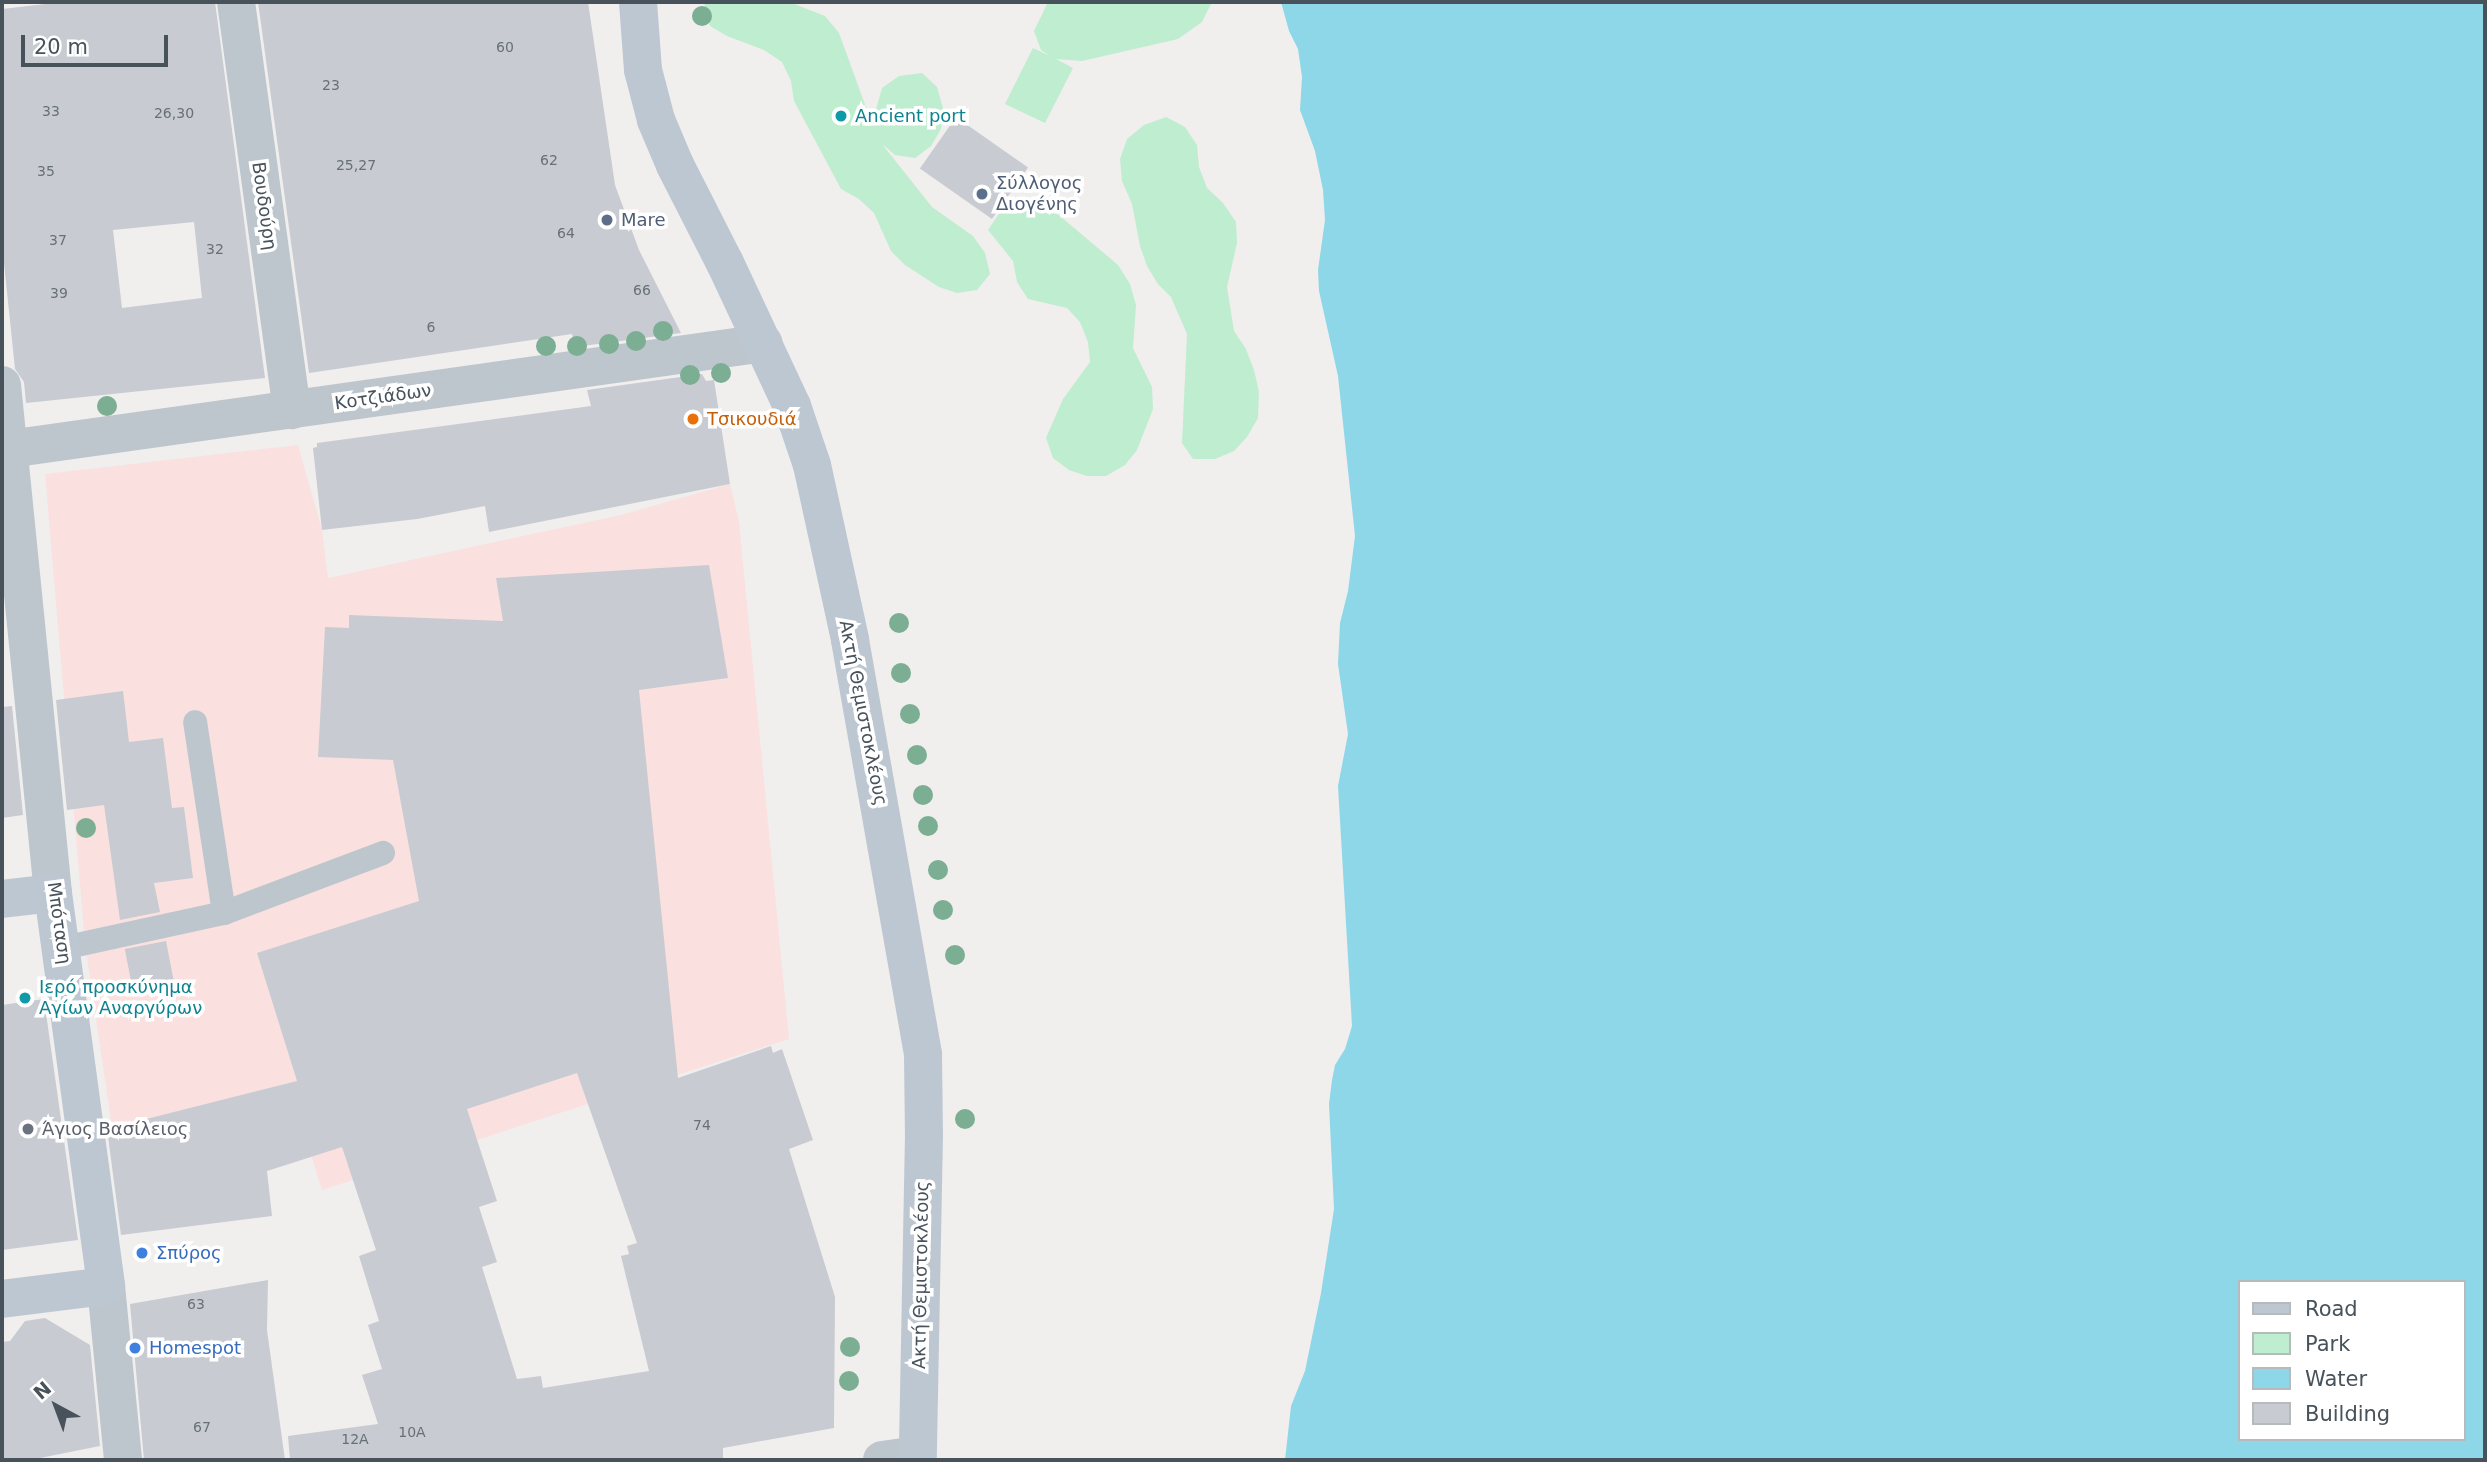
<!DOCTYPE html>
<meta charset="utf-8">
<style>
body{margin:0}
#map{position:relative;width:2487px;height:1462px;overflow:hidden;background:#f1eeee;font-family:"DejaVu Sans",sans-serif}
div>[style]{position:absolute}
.medical>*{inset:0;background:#fae1e0}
.green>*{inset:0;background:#beedcf}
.water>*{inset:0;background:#8dd7e8}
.building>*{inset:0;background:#c8cbd1;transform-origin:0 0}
.lane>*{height:24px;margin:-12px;padding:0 12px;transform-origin:12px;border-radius:12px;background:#bdc6cd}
.street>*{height:38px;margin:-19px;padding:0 19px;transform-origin:19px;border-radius:19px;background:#bdc6cd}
.secondary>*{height:38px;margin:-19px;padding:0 19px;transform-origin:19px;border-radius:19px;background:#bdc7d2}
.trees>*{width:20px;height:20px;margin:-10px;border-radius:50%;background:#7bae93}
.dots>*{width:19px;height:19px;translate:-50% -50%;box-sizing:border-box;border:4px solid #fff;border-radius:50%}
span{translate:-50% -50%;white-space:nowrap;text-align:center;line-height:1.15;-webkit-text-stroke:7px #fff;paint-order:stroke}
.number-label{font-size:14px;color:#677078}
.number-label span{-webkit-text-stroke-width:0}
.culture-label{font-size:18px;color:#0d838f}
.left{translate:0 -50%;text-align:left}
.service-label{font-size:18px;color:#4e5e75}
.street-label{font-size:18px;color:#47525b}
.food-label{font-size:18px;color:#c56008}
.worship-label{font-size:18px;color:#5b616d}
.shop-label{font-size:18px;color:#366cbe}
.frame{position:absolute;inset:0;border:4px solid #47525b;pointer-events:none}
.legend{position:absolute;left:2238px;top:1280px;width:228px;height:161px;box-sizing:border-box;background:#fff;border:2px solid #b5babd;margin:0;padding:9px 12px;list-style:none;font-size:21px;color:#47525b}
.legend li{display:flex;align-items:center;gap:14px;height:35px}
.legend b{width:35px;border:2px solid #b5babd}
.north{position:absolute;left:21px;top:1371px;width:70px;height:70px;-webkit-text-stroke:5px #fff;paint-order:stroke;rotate:319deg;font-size:19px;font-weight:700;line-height:28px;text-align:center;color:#47525b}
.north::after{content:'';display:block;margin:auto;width:24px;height:32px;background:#47525b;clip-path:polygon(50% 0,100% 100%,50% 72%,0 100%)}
.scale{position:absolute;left:21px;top:35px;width:147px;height:32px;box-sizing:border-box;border:4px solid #47525b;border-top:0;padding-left:9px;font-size:21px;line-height:24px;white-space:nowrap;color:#47525b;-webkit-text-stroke:5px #fff;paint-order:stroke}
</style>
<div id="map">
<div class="medical">
<div style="clip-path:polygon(298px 445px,322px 530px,328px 578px,621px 515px,730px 484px,739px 522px,789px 1039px,322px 1190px,289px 1083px,112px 1128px,85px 944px,45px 474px)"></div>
</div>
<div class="green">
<div style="clip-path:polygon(704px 2px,789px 2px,825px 16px,839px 33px,872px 124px,882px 88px,899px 76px,922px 73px,937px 87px,943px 108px,941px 129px,931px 146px,915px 158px,895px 155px,882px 144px,932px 207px,973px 236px,985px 253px,990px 274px,977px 290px,957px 293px,939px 287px,905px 265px,891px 251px,874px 213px,859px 199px,841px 189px,794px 101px,791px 81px,782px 62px,764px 50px,727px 36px,710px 26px)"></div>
<div style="clip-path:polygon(1048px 2px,1212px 2px,1202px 22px,1178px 39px,1082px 61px,1056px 59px,1073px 68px,1045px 123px,1005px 104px,1033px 48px,1050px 56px,1041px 50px,1034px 31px)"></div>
<div style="clip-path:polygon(1166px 117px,1185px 127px,1197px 145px,1199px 167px,1207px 188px,1223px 203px,1236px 222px,1237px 243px,1227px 287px,1234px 331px,1246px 349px,1254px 370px,1259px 392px,1258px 418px,1247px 437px,1234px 451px,1215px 459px,1193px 459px,1182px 443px,1187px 334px,1171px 297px,1158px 284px,1147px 266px,1140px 246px,1132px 204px,1122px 181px,1120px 159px,1127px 139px,1144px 125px)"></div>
<div style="clip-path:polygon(1027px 196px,1048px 206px,1118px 265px,1130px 284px,1136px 305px,1133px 348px,1152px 387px,1153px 409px,1137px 450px,1125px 465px,1106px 476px,1087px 476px,1069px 470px,1053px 458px,1046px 438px,1063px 399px,1090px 362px,1088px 342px,1080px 322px,1067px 308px,1028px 299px,1017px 282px,1013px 261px,988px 230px,1006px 203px)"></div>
</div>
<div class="water">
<div style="clip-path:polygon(evenodd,1281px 2px,2485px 2px,2485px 1460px,1285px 1460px,1291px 1406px,1305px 1371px,1321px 1293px,1334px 1209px,1329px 1104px,1332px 1080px,1335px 1065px,1345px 1049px,1352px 1026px,1338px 786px,1348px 734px,1338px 664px,1340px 623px,1348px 591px,1355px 536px,1338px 376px,1319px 291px,1318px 270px,1325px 220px,1323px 190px,1315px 151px,1300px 110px,1302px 77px,1298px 49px,1289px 31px,1281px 2px,2240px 1282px,2464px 1282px,2464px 1439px,2240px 1439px,2240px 1282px)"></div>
</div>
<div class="building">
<div style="clip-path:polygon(evenodd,63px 2px,215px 2px,265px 378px,26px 403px,24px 382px,15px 369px,2px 244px,2px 9px,63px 2px,194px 222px,202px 298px,122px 308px,113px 230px,194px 222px)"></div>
<div style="clip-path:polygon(258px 2px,588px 2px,615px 185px,639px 250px,681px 333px,575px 347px,572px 334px,309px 373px)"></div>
<div style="left:956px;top:117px;width:88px;height:63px;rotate:35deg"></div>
<div style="clip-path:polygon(702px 374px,706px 381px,714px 380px,730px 484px,489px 532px,485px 506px,417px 519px,322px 530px,313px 448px,317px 447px,317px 443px,591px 406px,587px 390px)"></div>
<div style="clip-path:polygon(evenodd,709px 565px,728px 678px,639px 690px,678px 1078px,771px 1046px,773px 1053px,782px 1049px,813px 1140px,789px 1149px,835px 1297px,834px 1428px,723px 1448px,723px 1460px,290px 1460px,288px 1436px,378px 1424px,362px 1375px,382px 1369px,368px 1325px,379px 1321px,359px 1256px,376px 1250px,342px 1147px,267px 1171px,272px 1216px,121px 1235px,107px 1129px,297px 1081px,257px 953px,419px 901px,393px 760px,318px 757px,325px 627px,349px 628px,349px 615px,503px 621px,496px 578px,709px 565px,577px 1073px,637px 1243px,627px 1246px,629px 1254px,621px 1256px,649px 1371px,543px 1388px,541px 1376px,517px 1379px,482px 1267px,497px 1262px,479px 1207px,497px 1201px,467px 1109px,577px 1073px)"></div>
<div style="clip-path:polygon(123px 691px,129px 742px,163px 738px,172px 808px,184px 807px,193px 878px,154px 883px,160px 912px,120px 920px,104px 805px,67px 810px,56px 700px)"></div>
<div style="clip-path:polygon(12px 706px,23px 815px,2px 818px,2px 707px)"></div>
<div style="left:166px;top:941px;width:41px;height:42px;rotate:79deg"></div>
<div style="clip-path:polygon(44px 999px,78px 1240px,2px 1250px,2px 1005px)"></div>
<div style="clip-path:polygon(268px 1280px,267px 1330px,285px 1460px,144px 1460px,130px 1304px)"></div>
<div style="clip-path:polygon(45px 1318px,90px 1345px,100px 1446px,30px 1460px,2px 1460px,2px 1342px,10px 1341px,25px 1321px)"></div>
</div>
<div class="lane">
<div style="left:224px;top:913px;width:170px;rotate:-20.7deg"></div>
<div style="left:63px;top:948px;width:165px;rotate:-12.3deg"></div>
<div style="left:224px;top:913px;width:193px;rotate:-98.6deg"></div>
</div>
<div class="street">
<div style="left:236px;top:2px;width:412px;rotate:82.2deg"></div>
<div style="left:2px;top:385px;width:511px;rotate:84.27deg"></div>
<div style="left:2px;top:450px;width:769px;rotate:-7.99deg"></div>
<div style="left:106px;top:1286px;width:175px;rotate:84.4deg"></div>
<div style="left:882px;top:1460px;width:35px;rotate:-8deg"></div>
</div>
<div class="secondary">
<div style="left:638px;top:2px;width:68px;rotate:85.8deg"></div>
<div style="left:643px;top:70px;width:52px;rotate:75.4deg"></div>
<div style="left:656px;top:120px;width:49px;rotate:67.1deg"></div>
<div style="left:675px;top:165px;width:110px;rotate:63deg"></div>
<div style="left:725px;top:263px;width:158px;rotate:64.9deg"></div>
<div style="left:792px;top:406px;width:62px;rotate:71.3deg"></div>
<div style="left:812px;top:465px;width:179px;rotate:77.7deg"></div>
<div style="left:850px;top:640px;width:421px;rotate:80deg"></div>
<div style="left:923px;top:1055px;width:79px;rotate:89.3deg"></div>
<div style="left:924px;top:1134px;width:326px;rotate:91.1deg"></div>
<div style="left:2px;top:899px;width:51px;rotate:-6.7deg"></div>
<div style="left:53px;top:893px;width:397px;rotate:82.3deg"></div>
<div style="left:106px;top:1286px;width:105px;rotate:172.9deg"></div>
</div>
<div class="trees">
<div style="left:702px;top:16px"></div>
<div style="left:663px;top:331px"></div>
<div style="left:636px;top:341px"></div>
<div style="left:609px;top:344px"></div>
<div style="left:546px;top:346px"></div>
<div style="left:577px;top:346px"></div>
<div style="left:721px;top:373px"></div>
<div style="left:690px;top:375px"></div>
<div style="left:107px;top:406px"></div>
<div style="left:899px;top:623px"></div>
<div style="left:901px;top:673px"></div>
<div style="left:910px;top:714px"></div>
<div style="left:917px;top:755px"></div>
<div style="left:923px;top:795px"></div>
<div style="left:928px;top:826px"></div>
<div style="left:86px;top:828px"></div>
<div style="left:938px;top:870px"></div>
<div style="left:943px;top:910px"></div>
<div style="left:955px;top:955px"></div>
<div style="left:965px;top:1119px"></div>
<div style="left:850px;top:1347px"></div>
<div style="left:849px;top:1381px"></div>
</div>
<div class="dots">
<div style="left:841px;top:116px;background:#0f9aa8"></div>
<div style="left:982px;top:194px;background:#5c6f8a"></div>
<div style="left:607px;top:220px;background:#5c6f8a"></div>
<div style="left:693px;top:419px;background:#e8710a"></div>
<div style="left:25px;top:998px;background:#0f9aa8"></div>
<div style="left:28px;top:1129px;background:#6b7280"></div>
<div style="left:142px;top:1253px;background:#3f7fe0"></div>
<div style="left:135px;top:1348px;background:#3f7fe0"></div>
</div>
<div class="number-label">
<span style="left:505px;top:47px">60</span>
<span style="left:331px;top:85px">23</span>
<span style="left:51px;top:111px">33</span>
<span style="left:174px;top:113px">26,30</span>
<span style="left:549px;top:160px">62</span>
<span style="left:356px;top:165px">25,27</span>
<span style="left:46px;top:171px">35</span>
<span style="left:566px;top:233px">64</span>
<span style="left:58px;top:240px">37</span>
<span style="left:215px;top:249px">32</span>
<span style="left:642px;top:290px">66</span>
<span style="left:59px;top:293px">39</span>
<span style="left:431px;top:327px">6</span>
<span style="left:702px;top:1125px">74</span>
<span style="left:196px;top:1304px">63</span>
<span style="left:202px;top:1427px">67</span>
<span style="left:412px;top:1432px">10Α</span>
<span style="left:355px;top:1439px">12Α</span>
</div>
<div class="culture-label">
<span class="left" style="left:855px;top:116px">Ancient port</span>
<span class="left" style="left:39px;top:998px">Ιερό προσκύνημα<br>Αγίων Αναργύρων</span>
</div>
<div class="service-label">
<span class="left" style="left:996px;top:194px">Σύλλογος<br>Διογένης</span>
<span class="left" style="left:621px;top:220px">Mare</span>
</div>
<div class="street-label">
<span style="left:264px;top:206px;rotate:82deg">Βουδούρη</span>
<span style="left:383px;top:397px;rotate:-8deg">Κοτζιάδων</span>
<span style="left:863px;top:713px;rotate:79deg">Ακτή Θεμιστοκλέους</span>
<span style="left:59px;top:923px;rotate:82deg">Μπόταση</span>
<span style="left:921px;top:1275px;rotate:-89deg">Ακτή Θεμιστοκλέους</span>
</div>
<div class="food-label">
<span class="left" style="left:707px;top:419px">Τσικουδιά</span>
</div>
<div class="worship-label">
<span class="left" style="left:42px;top:1129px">Άγιος Βασίλειος</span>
</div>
<div class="shop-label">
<span class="left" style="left:156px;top:1253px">Σπύρος</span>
<span class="left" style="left:149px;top:1348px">Homespot</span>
</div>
<div class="frame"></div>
<ul class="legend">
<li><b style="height:9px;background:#bdc7d2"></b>Road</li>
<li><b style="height:19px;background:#beedcf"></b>Park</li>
<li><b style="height:19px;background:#8dd7e8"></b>Water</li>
<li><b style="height:19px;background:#c8cbd1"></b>Building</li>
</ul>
<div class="north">N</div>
<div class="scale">20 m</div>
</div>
